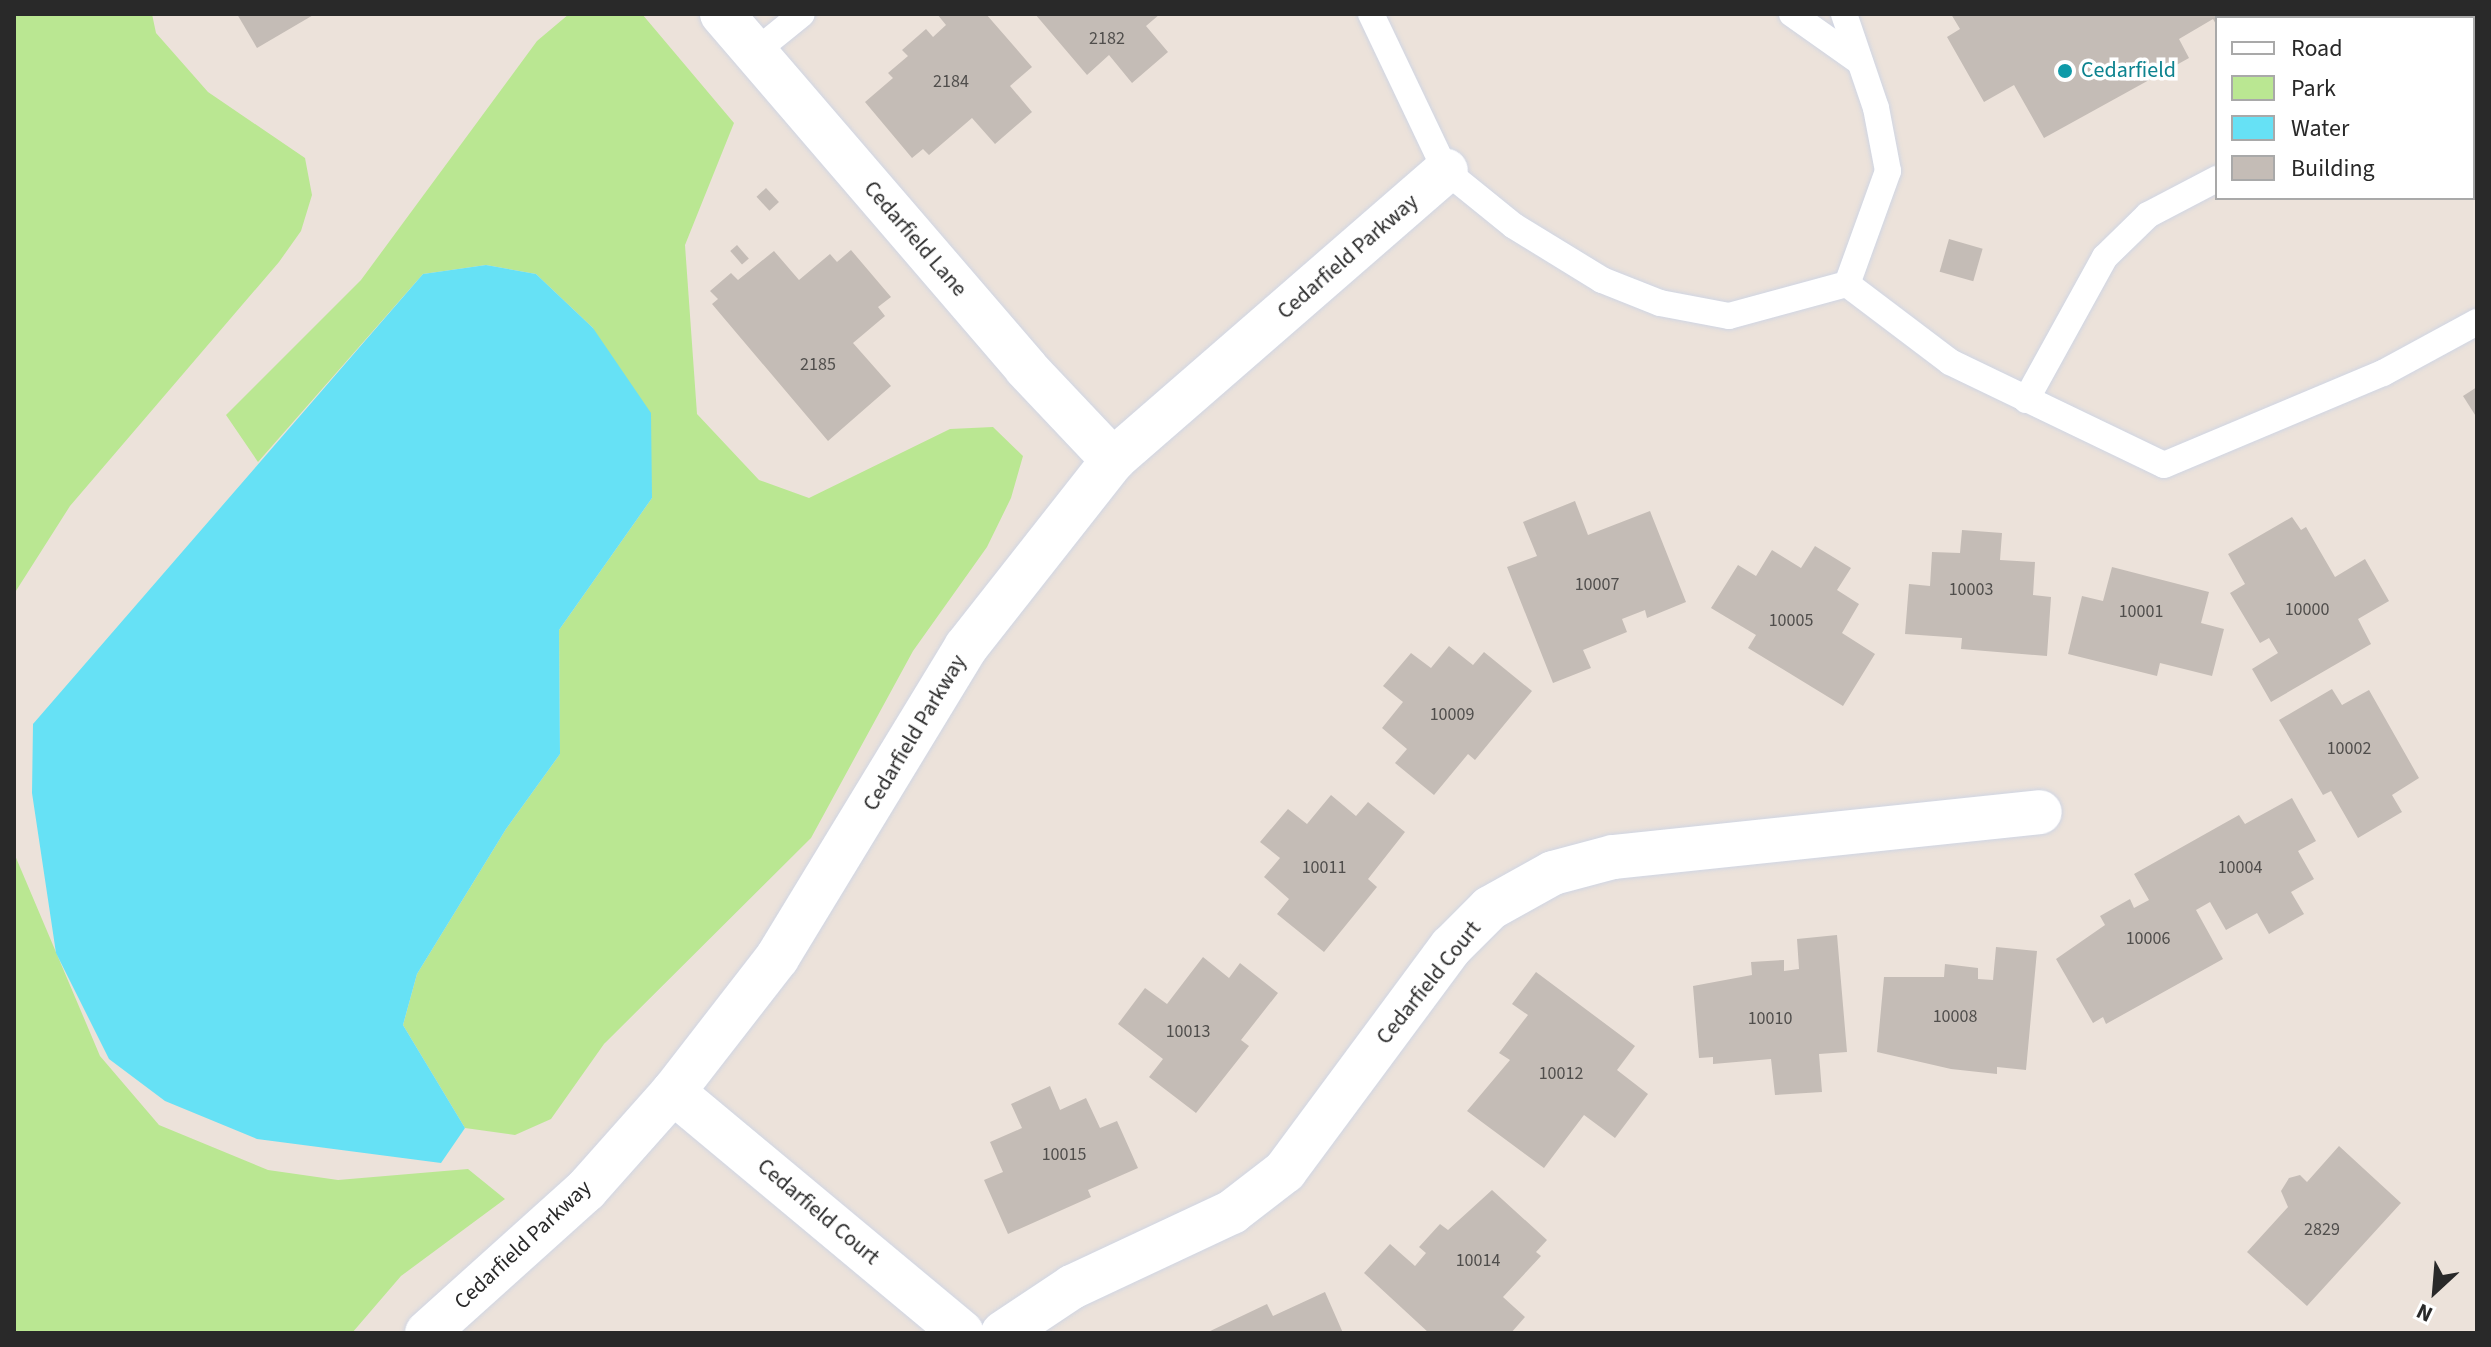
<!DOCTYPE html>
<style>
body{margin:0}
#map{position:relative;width:2491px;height:1347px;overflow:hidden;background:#ece2da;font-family:"Source Sans 3",sans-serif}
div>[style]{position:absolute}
.green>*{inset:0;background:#bae792}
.water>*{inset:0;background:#66e1f5}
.building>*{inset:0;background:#c4bcb6;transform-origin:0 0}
.roads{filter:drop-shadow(0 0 2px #cfd5e3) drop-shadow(0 0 2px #cfd5e3)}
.lane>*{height:26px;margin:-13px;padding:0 13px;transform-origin:13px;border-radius:13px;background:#fff}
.street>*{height:44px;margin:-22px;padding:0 22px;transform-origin:22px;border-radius:22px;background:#fff}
.dots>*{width:22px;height:22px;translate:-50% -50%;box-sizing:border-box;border:4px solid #fff;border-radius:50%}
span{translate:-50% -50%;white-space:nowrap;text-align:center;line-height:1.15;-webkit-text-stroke:7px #fff;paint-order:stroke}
.number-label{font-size:18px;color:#504e4c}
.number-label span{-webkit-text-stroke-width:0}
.culture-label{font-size:22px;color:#0d838f}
.left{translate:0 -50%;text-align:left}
.street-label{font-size:22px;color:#292929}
.frame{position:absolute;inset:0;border:16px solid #292929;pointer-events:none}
.legend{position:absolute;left:2215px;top:16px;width:260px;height:184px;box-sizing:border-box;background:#fff;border:2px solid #a9a9a9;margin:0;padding:10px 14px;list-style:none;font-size:24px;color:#292929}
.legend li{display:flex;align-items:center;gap:16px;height:40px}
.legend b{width:40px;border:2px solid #a9a9a9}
.north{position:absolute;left:2395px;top:1251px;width:80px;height:80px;-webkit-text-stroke:6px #fff;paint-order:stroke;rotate:206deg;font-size:22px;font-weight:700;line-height:32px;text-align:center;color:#292929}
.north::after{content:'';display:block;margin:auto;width:28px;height:36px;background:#292929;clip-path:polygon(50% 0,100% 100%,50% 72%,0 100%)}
</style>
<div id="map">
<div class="green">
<div style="clip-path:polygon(14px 14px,152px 14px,156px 33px,208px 92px,305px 158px,312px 195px,301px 231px,279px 262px,70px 506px,14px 594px)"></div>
<div style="clip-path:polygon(569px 14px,642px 14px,734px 123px,685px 245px,697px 414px,759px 480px,809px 498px,950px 429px,993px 427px,1023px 456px,1011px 498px,987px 547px,913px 651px,811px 838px,604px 1044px,551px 1119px,515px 1135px,465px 1128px,403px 1025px,417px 974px,506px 829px,560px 754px,559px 630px,652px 498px,593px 328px,536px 274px,486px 265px,423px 274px,258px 462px,226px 415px,361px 280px,537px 41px)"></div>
<div style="clip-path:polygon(14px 853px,100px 1056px,159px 1125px,268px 1170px,338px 1180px,468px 1169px,505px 1199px,401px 1276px,352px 1333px,14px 1333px)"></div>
</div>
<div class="water">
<div style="clip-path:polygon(486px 265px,536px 274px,593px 328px,651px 413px,652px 498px,559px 630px,560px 754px,506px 829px,417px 974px,403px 1025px,465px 1128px,441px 1163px,257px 1139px,165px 1101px,109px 1059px,56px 953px,32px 793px,33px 724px,423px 274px)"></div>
</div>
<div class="building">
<div style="clip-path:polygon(237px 14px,315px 14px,257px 48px)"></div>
<div style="clip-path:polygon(937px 14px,986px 14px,1032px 67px,1010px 86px,1032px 112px,995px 144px,972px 118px,929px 155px,923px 149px,912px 158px,865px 102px,893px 78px,888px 73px,908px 56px,902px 50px,926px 29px,933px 37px,946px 25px)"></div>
<div style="clip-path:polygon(1035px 14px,1160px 14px,1146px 26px,1168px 52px,1132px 83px,1109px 55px,1087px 75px)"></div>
<div style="clip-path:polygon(1951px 14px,2242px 14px,2217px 18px,2217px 26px,2213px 19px,2179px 39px,2189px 58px,2044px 138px,2014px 85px,1984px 102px,1947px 37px,1960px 29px)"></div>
<div style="clip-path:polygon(2442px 14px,2477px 14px,2477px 76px,2473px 18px)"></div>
<div style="left:766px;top:188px;width:19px;height:13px;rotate:47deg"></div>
<div style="left:1949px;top:239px;width:35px;height:34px;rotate:16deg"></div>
<div style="left:737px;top:245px;width:18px;height:9px;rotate:49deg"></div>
<div style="clip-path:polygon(851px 250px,891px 297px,878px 307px,885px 316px,853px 343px,891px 386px,828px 441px,712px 304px,718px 299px,710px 291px,731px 273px,738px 280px,774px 251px,799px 280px,830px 254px,837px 262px)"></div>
<div style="clip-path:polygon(2477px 387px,2477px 418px,2463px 396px)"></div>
<div style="clip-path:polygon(1575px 501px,1588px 535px,1650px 511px,1686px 602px,1647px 618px,1645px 610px,1622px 619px,1627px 632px,1583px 650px,1591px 668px,1553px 683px,1507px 567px,1537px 556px,1523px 522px)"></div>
<div style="clip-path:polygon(2292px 517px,2301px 530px,2306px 527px,2335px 577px,2365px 559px,2389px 601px,2358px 619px,2371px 644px,2271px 702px,2252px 669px,2278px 653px,2269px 638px,2260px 643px,2230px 593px,2245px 584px,2228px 554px)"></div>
<div style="clip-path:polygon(1962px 530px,2002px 533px,2000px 560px,2035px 562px,2033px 595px,2051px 597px,2047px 656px,1961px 649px,1962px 638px,1905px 634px,1909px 584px,1930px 586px,1932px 552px,1960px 553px)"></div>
<div style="clip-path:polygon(1815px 546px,1851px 568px,1837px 590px,1859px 604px,1842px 633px,1875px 654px,1843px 706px,1748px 648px,1756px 635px,1711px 608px,1738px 565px,1756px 576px,1772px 550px,1801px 568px)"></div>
<div style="clip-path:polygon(2112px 567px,2209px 592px,2201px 623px,2224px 629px,2212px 676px,2160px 663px,2157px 676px,2068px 654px,2082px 596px,2103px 601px)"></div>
<div style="clip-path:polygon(1449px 646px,1473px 665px,1484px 652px,1532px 691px,1475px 760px,1468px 754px,1434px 795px,1395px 763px,1407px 749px,1382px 728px,1403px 702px,1383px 686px,1411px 653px,1431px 668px)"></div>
<div style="clip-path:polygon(2332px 689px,2342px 705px,2369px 690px,2419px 778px,2392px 795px,2402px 812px,2358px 838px,2331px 791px,2323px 795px,2279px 720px)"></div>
<div style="clip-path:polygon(1331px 795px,1356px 816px,1368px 802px,1405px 832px,1368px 879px,1377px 887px,1324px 952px,1277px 914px,1289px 899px,1264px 877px,1280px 858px,1260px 842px,1288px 809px,1307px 824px)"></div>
<div style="clip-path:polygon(2292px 798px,2316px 841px,2298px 851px,2314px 879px,2291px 892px,2304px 914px,2269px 934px,2257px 913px,2226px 930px,2210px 902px,2196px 910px,2223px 959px,2106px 1024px,2103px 1017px,2093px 1023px,2056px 959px,2105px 925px,2100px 916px,2130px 899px,2134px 908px,2149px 900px,2134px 874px,2239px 815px,2245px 824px)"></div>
<div style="clip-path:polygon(1837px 935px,1847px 1052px,1819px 1054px,1822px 1092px,1775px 1095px,1771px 1059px,1713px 1064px,1713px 1057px,1699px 1058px,1693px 986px,1752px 975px,1751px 962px,1784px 960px,1784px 971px,1799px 969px,1797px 939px)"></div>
<div style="clip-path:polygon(1996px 947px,2037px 951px,2026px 1070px,1997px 1067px,1997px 1074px,1951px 1069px,1877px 1052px,1884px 977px,1944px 977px,1945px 964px,1978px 968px,1978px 979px,1993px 980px)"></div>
<div style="clip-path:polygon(1203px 957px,1229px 978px,1240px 963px,1278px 993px,1241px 1040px,1249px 1046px,1196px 1113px,1149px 1077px,1163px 1059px,1118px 1024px,1145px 988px,1167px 1004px)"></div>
<div style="clip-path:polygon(1536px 972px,1635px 1046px,1617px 1070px,1648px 1094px,1615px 1138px,1584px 1115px,1544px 1168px,1467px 1111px,1510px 1060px,1499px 1053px,1528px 1015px,1512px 1004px)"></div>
<div style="clip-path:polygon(1050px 1086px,1060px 1110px,1086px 1098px,1100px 1128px,1117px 1121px,1138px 1168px,1088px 1190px,1091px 1197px,1008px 1234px,984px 1180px,1003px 1172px,990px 1142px,1022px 1128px,1011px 1104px)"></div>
<div style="clip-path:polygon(2339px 1146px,2401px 1203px,2307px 1306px,2247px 1252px,2288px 1207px,2281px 1191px,2289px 1178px,2300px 1175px,2307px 1182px)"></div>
<div style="clip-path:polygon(1492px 1190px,1547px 1240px,1536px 1252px,1541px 1256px,1503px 1297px,1525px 1317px,1511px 1333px,1429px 1333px,1364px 1273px,1390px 1244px,1415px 1266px,1426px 1253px,1419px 1247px,1440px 1224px,1448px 1230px)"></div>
<div style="clip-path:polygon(1325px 1292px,1343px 1333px,1206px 1333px,1267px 1304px,1273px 1316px)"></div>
</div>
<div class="roads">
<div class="lane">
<div style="left:1371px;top:14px;width:174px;rotate:64.5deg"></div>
<div style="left:1446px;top:171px;width:87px;rotate:39deg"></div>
<div style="left:1514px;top:226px;width:103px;rotate:31.5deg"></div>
<div style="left:1602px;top:280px;width:62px;rotate:21.6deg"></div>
<div style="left:1660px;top:303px;width:70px;rotate:10.7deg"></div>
<div style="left:1729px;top:316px;width:122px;rotate:-15.2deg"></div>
<div style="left:1792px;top:14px;width:83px;rotate:35.2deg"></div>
<div style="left:1844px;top:14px;width:99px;rotate:71.2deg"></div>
<div style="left:1876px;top:108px;width:64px;rotate:79.2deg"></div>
<div style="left:1888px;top:171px;width:120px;rotate:109.9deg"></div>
<div style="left:755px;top:52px;width:60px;rotate:-39deg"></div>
<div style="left:1847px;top:284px;width:129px;rotate:37.1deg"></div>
<div style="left:1950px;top:362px;width:237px;rotate:25.7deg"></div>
<div style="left:2164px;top:465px;width:238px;rotate:-22.8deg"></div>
<div style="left:2383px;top:373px;width:107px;rotate:-28.5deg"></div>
<div style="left:2026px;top:400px;width:163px;rotate:-61.1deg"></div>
<div style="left:2105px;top:257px;width:60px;rotate:-44.3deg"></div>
<div style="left:2148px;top:215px;width:78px;rotate:-27.6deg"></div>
</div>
<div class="street">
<div style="left:722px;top:14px;width:467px;rotate:49.3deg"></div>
<div style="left:1026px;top:368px;width:127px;rotate:46.6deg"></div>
<div style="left:673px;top:1092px;width:376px;rotate:39.8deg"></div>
<div style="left:427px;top:1333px;width:214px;rotate:-42deg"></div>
<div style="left:586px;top:1190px;width:131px;rotate:-48.4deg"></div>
<div style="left:673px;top:1092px;width:170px;rotate:-52.2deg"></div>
<div style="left:777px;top:958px;width:364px;rotate:-58.7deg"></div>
<div style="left:966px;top:647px;width:238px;rotate:-51.8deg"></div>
<div style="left:1113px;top:460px;width:441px;rotate:-41deg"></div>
<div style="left:1003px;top:1333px;width:83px;rotate:-33.7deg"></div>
<div style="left:1072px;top:1287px;width:177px;rotate:-25.1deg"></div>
<div style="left:1232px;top:1212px;width:67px;rotate:-37.7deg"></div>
<div style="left:1285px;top:1171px;width:279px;rotate:-53.5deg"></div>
<div style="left:1451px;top:947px;width:55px;rotate:-45deg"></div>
<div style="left:1490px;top:908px;width:72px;rotate:-29.1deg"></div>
<div style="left:1553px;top:873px;width:62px;rotate:-14.9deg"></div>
<div style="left:1613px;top:857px;width:429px;rotate:-6deg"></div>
</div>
</div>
<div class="dots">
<div style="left:2065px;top:71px;background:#0f9aa8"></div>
</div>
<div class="number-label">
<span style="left:1107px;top:39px">2182</span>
<span style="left:951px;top:82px">2184</span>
<span style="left:818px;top:365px">2185</span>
<span style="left:1597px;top:585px">10007</span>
<span style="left:1971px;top:590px">10003</span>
<span style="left:2307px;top:610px">10000</span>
<span style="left:2141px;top:612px">10001</span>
<span style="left:1791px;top:621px">10005</span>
<span style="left:1452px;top:715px">10009</span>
<span style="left:2349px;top:749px">10002</span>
<span style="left:1324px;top:868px">10011</span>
<span style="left:2240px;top:868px">10004</span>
<span style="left:2148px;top:939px">10006</span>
<span style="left:1955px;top:1017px">10008</span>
<span style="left:1770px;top:1019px">10010</span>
<span style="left:1188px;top:1032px">10013</span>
<span style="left:1561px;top:1074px">10012</span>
<span style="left:1064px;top:1155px">10015</span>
<span style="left:2322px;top:1230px">2829</span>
<span style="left:1478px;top:1261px">10014</span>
</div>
<div class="culture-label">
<span class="left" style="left:2081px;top:71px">Cedarfield</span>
</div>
<div class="street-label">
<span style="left:915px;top:239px;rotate:49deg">Cedarfield Lane</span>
<span style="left:1348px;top:257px;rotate:-41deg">Cedarfield Parkway</span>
<span style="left:915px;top:733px;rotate:-59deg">Cedarfield Parkway</span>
<span style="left:1429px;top:983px;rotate:-51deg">Cedarfield Court</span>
<span style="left:818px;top:1212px;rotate:40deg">Cedarfield Court</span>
<span style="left:523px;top:1245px;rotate:-43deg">Cedarfield Parkway</span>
</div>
<div class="frame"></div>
<ul class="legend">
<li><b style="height:10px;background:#fff"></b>Road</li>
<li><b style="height:22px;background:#bae792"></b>Park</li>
<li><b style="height:22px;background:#66e1f5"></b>Water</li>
<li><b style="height:22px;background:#c4bcb6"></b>Building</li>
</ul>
<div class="north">N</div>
</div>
